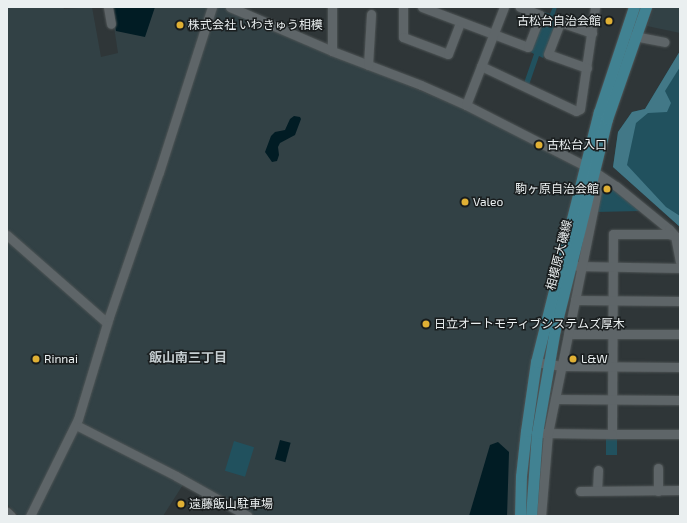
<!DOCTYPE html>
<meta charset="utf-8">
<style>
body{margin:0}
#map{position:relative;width:687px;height:523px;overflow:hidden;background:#2f3638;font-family:"Exo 2","Noto Sans JP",sans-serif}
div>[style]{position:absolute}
.built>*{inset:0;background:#324145}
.green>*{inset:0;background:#21515e;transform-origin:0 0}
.forest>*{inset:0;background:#427887}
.water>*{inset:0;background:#011c24;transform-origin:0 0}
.roads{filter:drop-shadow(0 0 1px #4e5455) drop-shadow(0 0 1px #4e5455)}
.minor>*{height:9px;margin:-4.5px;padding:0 4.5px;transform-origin:4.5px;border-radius:4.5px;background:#5e6568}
.major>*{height:11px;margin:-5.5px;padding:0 5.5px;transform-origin:5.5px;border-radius:5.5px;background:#418292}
.dots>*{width:11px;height:11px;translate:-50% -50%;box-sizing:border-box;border:2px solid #191d1e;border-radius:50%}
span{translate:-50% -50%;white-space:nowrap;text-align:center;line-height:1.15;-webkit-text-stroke:3px #191d1e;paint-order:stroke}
.poi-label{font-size:12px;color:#eaeff0}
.right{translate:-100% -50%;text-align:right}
.left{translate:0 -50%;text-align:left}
.street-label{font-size:12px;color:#eaeff0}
.neighbourhood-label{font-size:13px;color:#c6ced1;font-weight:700}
.frame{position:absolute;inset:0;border:8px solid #eaeff0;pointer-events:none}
</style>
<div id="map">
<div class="built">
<div style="clip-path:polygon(7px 7px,63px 7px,64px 9px,92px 7px,101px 57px,118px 53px,111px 7px,222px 7px,464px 109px,581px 169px,522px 432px,516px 516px,253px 516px,186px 480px,163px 516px,19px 516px,7px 504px)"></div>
<div style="clip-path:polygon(654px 7px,680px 7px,680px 33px,647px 26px)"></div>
</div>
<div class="green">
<div style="clip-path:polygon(553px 7px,557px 7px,554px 16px,559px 18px,543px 58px,539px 56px,529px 85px,524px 83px,534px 54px,529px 51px,544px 12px,550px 14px)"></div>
<div style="clip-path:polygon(680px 51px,680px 227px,613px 167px,618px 132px,632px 112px,645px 109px)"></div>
<div style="clip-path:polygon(601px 182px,604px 182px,641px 211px,595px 212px)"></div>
<div style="left:606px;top:436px;width:11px;height:19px"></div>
<div style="left:234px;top:441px;width:21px;height:31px;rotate:17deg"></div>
</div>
<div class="forest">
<div style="clip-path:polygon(680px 51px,680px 67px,665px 91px,671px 103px,667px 112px,648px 113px,636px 123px,627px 165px,666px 207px,680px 216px,680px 227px,613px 167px,618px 132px,632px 112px,645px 109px)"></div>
</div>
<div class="water">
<div style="clip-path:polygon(112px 7px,155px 7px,145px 37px,116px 31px)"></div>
<div style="clip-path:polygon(294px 116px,300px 117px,301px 119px,295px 135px,280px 143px,278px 147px,279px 155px,277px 161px,272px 162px,265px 152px,271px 136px,275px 132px,285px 130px,290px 119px)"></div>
<div style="left:280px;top:440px;width:11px;height:20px;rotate:15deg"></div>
<div style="clip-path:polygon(498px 442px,509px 452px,507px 516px,469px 516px,490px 445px)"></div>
</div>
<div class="roads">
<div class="minor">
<div style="left:108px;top:7px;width:17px;rotate:80deg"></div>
<div style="left:230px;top:7px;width:111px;rotate:23.3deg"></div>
<div style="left:332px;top:51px;width:95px;rotate:20.9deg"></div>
<div style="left:421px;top:85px;width:49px;rotate:24deg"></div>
<div style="left:466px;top:105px;width:138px;rotate:27.1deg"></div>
<div style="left:589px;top:168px;width:32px;rotate:34deg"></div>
<div style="left:616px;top:186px;width:68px;rotate:39.1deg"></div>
<div style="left:669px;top:229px;width:9px;rotate:49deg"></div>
<div style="left:675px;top:236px;width:26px;rotate:79deg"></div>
<div style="left:403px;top:7px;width:30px;rotate:90deg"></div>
<div style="left:403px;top:37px;width:48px;rotate:20.7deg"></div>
<div style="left:448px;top:54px;width:34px;rotate:-69deg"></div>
<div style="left:422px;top:7px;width:113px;rotate:20.7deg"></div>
<div style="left:528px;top:47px;width:34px;rotate:-69deg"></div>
<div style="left:540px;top:15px;width:22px;rotate:-158deg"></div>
<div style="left:634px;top:36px;width:31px;rotate:11deg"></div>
<div style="left:332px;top:51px;width:44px;rotate:-90deg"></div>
<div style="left:368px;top:65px;width:51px;rotate:-86.6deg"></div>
<div style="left:481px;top:66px;width:105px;rotate:25.3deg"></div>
<div style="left:576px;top:111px;width:4px;rotate:-27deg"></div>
<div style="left:580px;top:109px;width:103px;rotate:-81.6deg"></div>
<div style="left:587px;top:68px;width:41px;rotate:-160.3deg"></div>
<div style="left:548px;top:54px;width:34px;rotate:-69deg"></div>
<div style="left:560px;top:22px;width:34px;rotate:19deg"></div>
<div style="left:466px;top:105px;width:105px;rotate:-68.8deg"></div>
<div style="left:7px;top:235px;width:133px;rotate:41.3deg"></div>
<div style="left:675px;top:236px;width:6px;rotate:-162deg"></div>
<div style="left:669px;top:234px;width:56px;rotate:180deg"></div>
<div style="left:613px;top:234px;width:200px;rotate:90.3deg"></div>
<div style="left:612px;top:434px;width:68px"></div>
<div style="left:577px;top:266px;width:103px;rotate:1.1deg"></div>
<div style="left:575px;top:300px;width:126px;rotate:-78.6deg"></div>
<div style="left:568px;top:334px;width:112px"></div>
<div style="left:536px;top:362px;width:26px;rotate:9deg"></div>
<div style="left:562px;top:366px;width:118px;rotate:0.5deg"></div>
<div style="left:555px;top:399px;width:125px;rotate:0.5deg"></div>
<div style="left:76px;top:425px;width:112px;rotate:27deg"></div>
<div style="left:176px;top:476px;width:82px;rotate:29.1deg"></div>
<div style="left:543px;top:433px;width:69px;rotate:0.8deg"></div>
<div style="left:597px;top:490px;width:20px;rotate:-87deg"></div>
<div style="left:580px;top:491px;width:100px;rotate:-0.6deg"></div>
<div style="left:658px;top:491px;width:23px;rotate:-90deg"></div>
<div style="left:7px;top:512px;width:6px;rotate:45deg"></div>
<div style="left:30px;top:516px;width:108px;rotate:-63.7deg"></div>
<div style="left:78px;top:419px;width:107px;rotate:-73.1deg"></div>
<div style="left:109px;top:317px;width:153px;rotate:-71deg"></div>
<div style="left:159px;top:172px;width:173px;rotate:-72.2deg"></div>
<div style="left:541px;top:516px;width:83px;rotate:-85.2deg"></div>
<div style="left:548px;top:433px;width:136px;rotate:-78.5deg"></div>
<div style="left:575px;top:300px;width:105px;rotate:0.5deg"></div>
</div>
<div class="major">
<div style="left:520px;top:516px;width:40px;rotate:-88.6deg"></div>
<div style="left:521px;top:476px;width:45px;rotate:-83.7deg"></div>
<div style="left:526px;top:431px;width:70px;rotate:-81.8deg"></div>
<div style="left:536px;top:362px;width:258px;rotate:-75.9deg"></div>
<div style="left:599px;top:112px;width:111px;rotate:-71.6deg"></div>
<div style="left:531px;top:516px;width:83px;rotate:-85.9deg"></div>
<div style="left:537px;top:433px;width:106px;rotate:-80.2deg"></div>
<div style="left:555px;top:329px;width:216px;rotate:-76.1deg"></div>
<div style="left:607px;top:119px;width:119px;rotate:-70.8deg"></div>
</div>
</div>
<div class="dots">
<div style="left:609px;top:21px;background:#e0b034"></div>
<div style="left:180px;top:25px;background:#e0b034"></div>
<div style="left:539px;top:145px;background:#e0b034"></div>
<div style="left:607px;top:189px;background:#e0b034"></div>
<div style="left:465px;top:202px;background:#e0b034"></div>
<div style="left:426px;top:324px;background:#e0b034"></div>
<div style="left:36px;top:359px;background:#e0b034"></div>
<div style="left:573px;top:359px;background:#e0b034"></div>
<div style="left:181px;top:504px;background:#e0b034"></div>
</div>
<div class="poi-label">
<span class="right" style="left:601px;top:21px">古松台自治会館</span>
<span class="left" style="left:188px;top:25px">株式会社 いわきゅう相模</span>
<span class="left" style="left:547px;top:145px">古松台入口</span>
<span class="right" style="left:599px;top:189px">駒ヶ原自治会館</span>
<span class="left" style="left:473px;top:202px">Valeo</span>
<span class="left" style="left:434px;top:324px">日立オートモティブシステムズ厚木</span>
<span class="left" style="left:44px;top:359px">Rinnai</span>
<span class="left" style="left:581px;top:359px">L&amp;W</span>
<span class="left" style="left:189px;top:504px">遠藤飯山駐車場</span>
</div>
<div class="street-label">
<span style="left:559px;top:255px;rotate:-76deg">相模原大磯線</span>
</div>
<div class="neighbourhood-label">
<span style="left:188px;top:357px">飯山南三丁目</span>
</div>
<div class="frame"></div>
</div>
